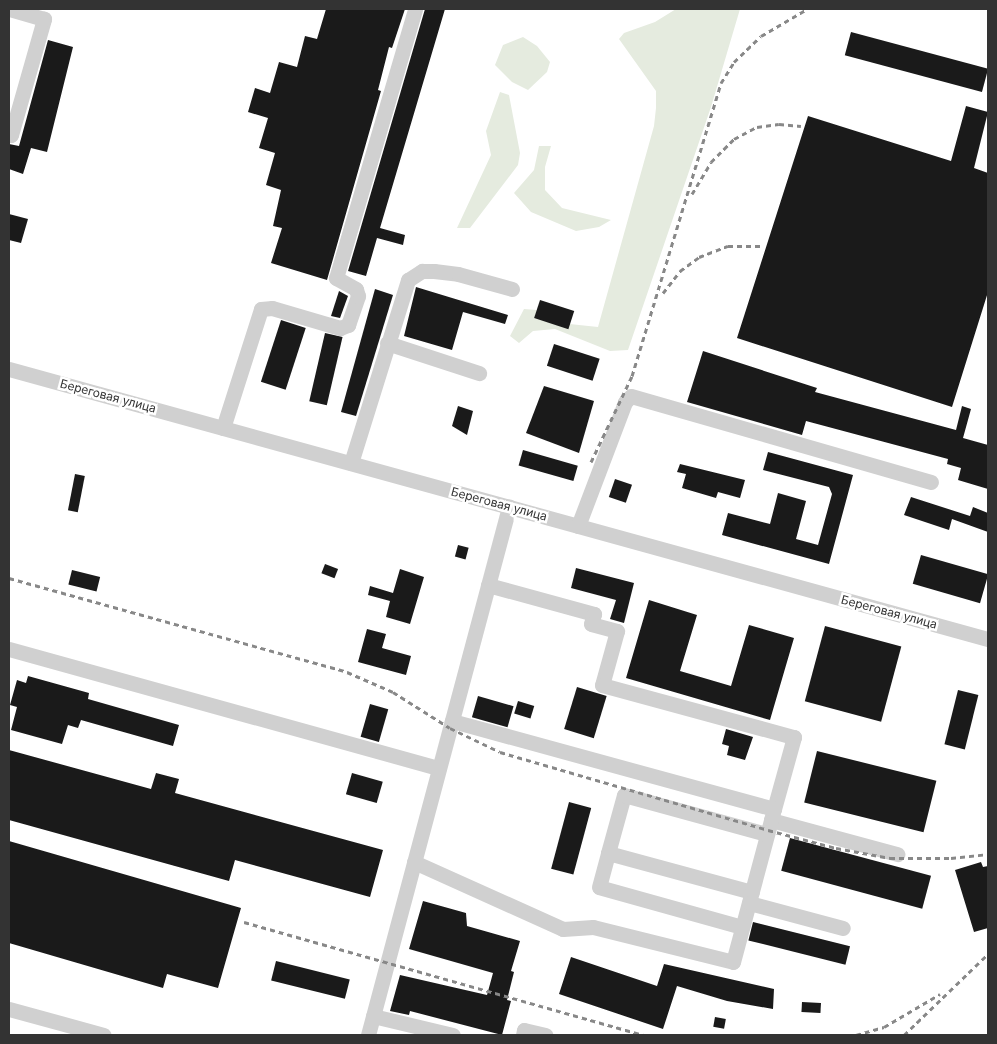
<!DOCTYPE html>
<meta charset="utf-8">
<style>
body{margin:0}
#map{position:relative;width:997px;height:1044px;overflow:hidden;background:#fff;font-family:Inter,sans-serif}
div>[style]{position:absolute}
.green>*{inset:0;background:#e5ebdf}
.building>*{inset:0;background:#1a1a1a;transform-origin:0 0}
.minor>*{height:15px;margin:-7.5px;padding:0 7.5px;transform-origin:7.5px;border-radius:7.5px;background:#d0d0d0}
.rail>*{height:3px;margin-top:-1.5px;transform-origin:0;background:repeating-linear-gradient(90deg,#888 0 5px,transparent 0 9px)}
span{translate:-50% -50%;white-space:nowrap;text-align:center;line-height:1.15;-webkit-text-stroke:5px #fff;paint-order:stroke}
.street-label{font-size:12px;color:#333}
.frame{position:absolute;inset:0;border:10px solid #333;pointer-events:none}
</style>
<div id="map">
<div class="green">
<div style="clip-path:polygon(676px 9px,740px 9px,711px 107px,628px 350px,610px 351px,555px 329px,533px 331px,519px 343px,510px 336px,524px 309px,537px 310px,560px 323px,598px 327px,654px 126px,656px 108px,656px 91px,619px 39px,624px 33px,655px 22px)"></div>
<div style="clip-path:polygon(523px 37px,537px 46px,550px 62px,547px 72px,528px 90px,512px 82px,495px 65px,503px 45px)"></div>
<div style="clip-path:polygon(500px 92px,509px 95px,520px 153px,518px 165px,470px 228px,457px 228px,491px 155px,486px 131px)"></div>
<div style="clip-path:polygon(539px 146px,551px 146px,545px 167px,545px 190px,562px 208px,611px 220px,599px 227px,576px 231px,531px 212px,514px 193px,534px 170px)"></div>
</div>
<div class="building">
<div style="clip-path:polygon(326px 9px,405px 9px,392px 48px,389px 47px,378px 90px,381px 91px,327px 280px,271px 263px,282px 228px,273px 226px,281px 190px,266px 185px,275px 153px,259px 148px,268px 118px,248px 112px,255px 88px,270px 93px,279px 62px,297px 67px,305px 36px,317px 39px)"></div>
<div style="clip-path:polygon(425px 9px,445px 9px,380px 228px,405px 235px,403px 245px,377px 238px,366px 276px,348px 271px)"></div>
<div style="left:851px;top:32px;width:142px;height:24px;rotate:15deg"></div>
<div style="clip-path:polygon(48px 40px,73px 47px,47px 152px,31px 148px,23px 174px,9px 169px,9px 144px,19px 146px)"></div>
<div style="clip-path:polygon(966px 106px,988px 112px,974px 168px,988px 173px,988px 292px,952px 407px,737px 338px,808px 116px,951px 161px)"></div>
<div style="clip-path:polygon(9px 214px,28px 219px,21px 243px,9px 240px)"></div>
<div style="clip-path:polygon(416px 287px,508px 315px,505px 324px,463px 312px,452px 350px,404px 336px)"></div>
<div style="clip-path:polygon(375px 289px,393px 295px,356px 416px,341px 412px)"></div>
<div style="clip-path:polygon(339px 291px,348px 296px,340px 318px,331px 316px)"></div>
<div style="left:540px;top:300px;width:36px;height:19px;rotate:18deg"></div>
<div style="left:281px;top:320px;width:26px;height:65px;rotate:18deg"></div>
<div style="left:325px;top:333px;width:18px;height:70px;rotate:13deg"></div>
<div style="left:554px;top:344px;width:48px;height:23px;rotate:18deg"></div>
<div style="clip-path:polygon(703px 351px,817px 388px,815px 392px,956px 430px,962px 406px,971px 409px,963px 438px,988px 445px,988px 489px,958px 480px,961px 468px,947px 464px,948px 459px,806px 421px,802px 435px,687px 402px)"></div>
<div style="clip-path:polygon(544px 386px,594px 401px,579px 453px,526px 433px)"></div>
<div style="clip-path:polygon(458px 406px,473px 411px,467px 435px,452px 426px)"></div>
<div style="left:523px;top:450px;width:57px;height:16px;rotate:16deg"></div>
<div style="clip-path:polygon(768px 452px,853px 475px,829px 564px,722px 535px,728px 513px,770px 524px,778px 493px,806px 501px,796px 539px,818px 545px,832px 494px,829px 487px,763px 470px)"></div>
<div style="clip-path:polygon(680px 464px,745px 480px,740px 498px,718px 492px,716px 498px,682px 488px,686px 474px,677px 472px)"></div>
<div style="left:75px;top:474px;width:10px;height:37px;rotate:11deg"></div>
<div style="left:615px;top:479px;width:18px;height:19px;rotate:19deg"></div>
<div style="clip-path:polygon(911px 497px,970px 516px,973px 507px,988px 513px,988px 532px,952px 519px,949px 530px,904px 515px)"></div>
<div style="left:458px;top:545px;width:11px;height:12px;rotate:15deg"></div>
<div style="left:921px;top:555px;width:70px;height:30px;rotate:16deg"></div>
<div style="left:325px;top:564px;width:14px;height:10px;rotate:21deg"></div>
<div style="clip-path:polygon(576px 568px,634px 583px,624px 623px,610px 619px,616px 600px,571px 588px)"></div>
<div style="clip-path:polygon(400px 569px,424px 577px,410px 624px,386px 617px,390px 601px,368px 595px,370px 586px,393px 593px)"></div>
<div style="left:72px;top:570px;width:29px;height:15px;rotate:14deg"></div>
<div style="clip-path:polygon(649px 600px,697px 615px,680px 671px,731px 686px,749px 625px,794px 638px,770px 720px,626px 678px)"></div>
<div style="left:825px;top:626px;width:79px;height:78px;rotate:15deg"></div>
<div style="clip-path:polygon(367px 629px,386px 634px,382px 648px,411px 656px,406px 675px,358px 662px)"></div>
<div style="clip-path:polygon(28px 676px,89px 693px,88px 699px,179px 725px,173px 746px,81px 720px,78px 728px,68px 725px,62px 744px,11px 730px,17px 707px,10px 705px,17px 680px,26px 683px)"></div>
<div style="left:577px;top:687px;width:31px;height:44px;rotate:17deg"></div>
<div style="left:958px;top:690px;width:21px;height:56px;rotate:14deg"></div>
<div style="left:478px;top:696px;width:37px;height:22px;rotate:16deg"></div>
<div style="left:518px;top:701px;width:17px;height:13px;rotate:17deg"></div>
<div style="left:370px;top:704px;width:19px;height:34px;rotate:16deg"></div>
<div style="clip-path:polygon(726px 729px,753px 737px,745px 760px,727px 755px,729px 746px,722px 744px)"></div>
<div style="clip-path:polygon(9px 750px,151px 789px,156px 773px,179px 779px,175px 793px,383px 850px,370px 897px,235px 860px,229px 881px,9px 820px)"></div>
<div style="left:817px;top:751px;width:123px;height:53px;rotate:14deg"></div>
<div style="left:352px;top:773px;width:32px;height:22px;rotate:16deg"></div>
<div style="left:569px;top:802px;width:23px;height:69px;rotate:15deg"></div>
<div style="left:790px;top:838px;width:146px;height:34px;rotate:15deg"></div>
<div style="clip-path:polygon(9px 841px,241px 908px,218px 988px,167px 974px,163px 988px,9px 943px)"></div>
<div style="clip-path:polygon(981px 862px,983px 867px,988px 866px,988px 928px,974px 932px,955px 870px)"></div>
<div style="clip-path:polygon(423px 901px,466px 913px,467px 926px,520px 941px,511px 971px,514px 972px,507px 1000px,511px 1001px,502px 1035px,410px 1011px,409px 1015px,390px 1011px,400px 975px,487px 995px,493px 973px,409px 949px)"></div>
<div style="left:753px;top:922px;width:100px;height:19px;rotate:14deg"></div>
<div style="clip-path:polygon(571px 957px,657px 986px,664px 964px,774px 989px,773px 1009px,727px 1001px,677px 986px,663px 1029px,559px 994px)"></div>
<div style="left:276px;top:961px;width:76px;height:20px;rotate:14deg"></div>
<div style="left:802px;top:1002px;width:19px;height:10px;rotate:3deg"></div>
<div style="left:715px;top:1017px;width:11px;height:10px;rotate:10deg"></div>
</div>
<div class="minor">
<div style="left:9px;top:134px;width:2px;rotate:27deg"></div>
<div style="left:11px;top:135px;width:121px;rotate:-74.1deg"></div>
<div style="left:44px;top:19px;width:36px;rotate:-164deg"></div>
<div style="left:387px;top:343px;width:97px;rotate:18.1deg"></div>
<div style="left:9px;top:369px;width:1016px;rotate:15.42deg"></div>
<div style="left:223px;top:428px;width:125px;rotate:-72.3deg"></div>
<div style="left:261px;top:309px;width:11px;rotate:-5deg"></div>
<div style="left:272px;top:308px;width:71px;rotate:16.4deg"></div>
<div style="left:340px;top:328px;width:9px;rotate:-21deg"></div>
<div style="left:348px;top:325px;width:31px;rotate:-71deg"></div>
<div style="left:358px;top:296px;width:7px;rotate:-106deg"></div>
<div style="left:356px;top:289px;width:23px;rotate:-151deg"></div>
<div style="left:336px;top:278px;width:280px;rotate:-73.6deg"></div>
<div style="left:351px;top:463px;width:192px;rotate:-72.7deg"></div>
<div style="left:408px;top:280px;width:17px;rotate:-33deg"></div>
<div style="left:422px;top:271px;width:12px"></div>
<div style="left:434px;top:271px;width:24px;rotate:7deg"></div>
<div style="left:458px;top:274px;width:56px;rotate:15.5deg"></div>
<div style="left:578px;top:526px;width:133px;rotate:-69.2deg"></div>
<div style="left:625px;top:402px;width:8px;rotate:-45deg"></div>
<div style="left:631px;top:396px;width:312px;rotate:16deg"></div>
<div style="left:488px;top:585px;width:110px;rotate:15.3deg"></div>
<div style="left:594px;top:614px;width:10px;rotate:107deg"></div>
<div style="left:591px;top:624px;width:27px;rotate:15deg"></div>
<div style="left:617px;top:631px;width:56px;rotate:105.5deg"></div>
<div style="left:602px;top:685px;width:199px;rotate:15.2deg"></div>
<div style="left:794px;top:737px;width:75px;rotate:105.5deg"></div>
<div style="left:9px;top:649px;width:446px;rotate:15.5deg"></div>
<div style="left:771px;top:820px;width:131px;rotate:15.1deg"></div>
<div style="left:608px;top:853px;width:149px;rotate:15.2deg"></div>
<div style="left:414px;top:862px;width:163px;rotate:24.2deg"></div>
<div style="left:563px;top:929px;width:30px;rotate:-4deg"></div>
<div style="left:593px;top:927px;width:144px;rotate:14deg"></div>
<div style="left:733px;top:962px;width:147px;rotate:-75deg"></div>
<div style="left:771px;top:820px;width:11px;rotate:-75deg"></div>
<div style="left:774px;top:809px;width:334px;rotate:-164.7deg"></div>
<div style="left:749px;top:903px;width:97px;rotate:14.9deg"></div>
<div style="left:742px;top:927px;width:148px;rotate:-164.4deg"></div>
<div style="left:599px;top:887px;width:35px;rotate:-75deg"></div>
<div style="left:608px;top:853px;width:60px;rotate:-74.6deg"></div>
<div style="left:624px;top:795px;width:148px;rotate:15.3deg"></div>
<div style="left:9px;top:1009px;width:98px;rotate:15.3deg"></div>
<div style="left:373px;top:1016px;width:82px;rotate:13.4deg"></div>
<div style="left:368px;top:1035px;width:547px;rotate:-75.05deg"></div>
<div style="left:523px;top:1035px;width:5px;rotate:-79deg"></div>
<div style="left:524px;top:1030px;width:22px;rotate:13deg"></div>
</div>
<div class="rail">
<div style="left:692px;top:194px;width:37px;rotate:-59deg"></div>
<div style="left:711px;top:162px;width:33px;rotate:-45deg"></div>
<div style="left:734px;top:139px;width:26px;rotate:-28deg"></div>
<div style="left:757px;top:127px;width:22px;rotate:-8deg"></div>
<div style="left:779px;top:124px;width:22px;rotate:5deg"></div>
<div style="left:663px;top:293px;width:28px;rotate:-52deg"></div>
<div style="left:680px;top:271px;width:24px;rotate:-36deg"></div>
<div style="left:699px;top:257px;width:31px;rotate:-21deg"></div>
<div style="left:728px;top:246px;width:36px"></div>
<div style="left:591px;top:462px;width:95px;rotate:-64.5deg"></div>
<div style="left:632px;top:376px;width:306px;rotate:-73.1deg"></div>
<div style="left:721px;top:83px;width:25px;rotate:-58deg"></div>
<div style="left:734px;top:62px;width:37px;rotate:-44deg"></div>
<div style="left:761px;top:36px;width:53px;rotate:-30.4deg"></div>
<div style="left:9px;top:578px;width:351px;rotate:15.5deg"></div>
<div style="left:347px;top:672px;width:50px;rotate:23.5deg"></div>
<div style="left:393px;top:692px;width:67px;rotate:32.3deg"></div>
<div style="left:450px;top:728px;width:55px;rotate:25.6deg"></div>
<div style="left:500px;top:752px;width:279px;rotate:16.2deg"></div>
<div style="left:768px;top:830px;width:70px;rotate:14.8deg"></div>
<div style="left:836px;top:848px;width:55px;rotate:10.5deg"></div>
<div style="left:890px;top:858px;width:61px"></div>
<div style="left:951px;top:858px;width:37px;rotate:-6deg"></div>
<div style="left:244px;top:922px;width:416px;rotate:15.8deg"></div>
<div style="left:856px;top:1035px;width:29px;rotate:-16deg"></div>
<div style="left:884px;top:1027px;width:65px;rotate:-30.5deg"></div>
<div style="left:904px;top:1035px;width:117px;rotate:-44deg"></div>
</div>
<div class="street-label">
<span style="left:108px;top:396px;rotate:15deg">Береговая улица</span>
<span style="left:499px;top:504px;rotate:15deg">Береговая улица</span>
<span style="left:889px;top:612px;rotate:15deg">Береговая улица</span>
</div>
<div class="frame"></div>
</div>
